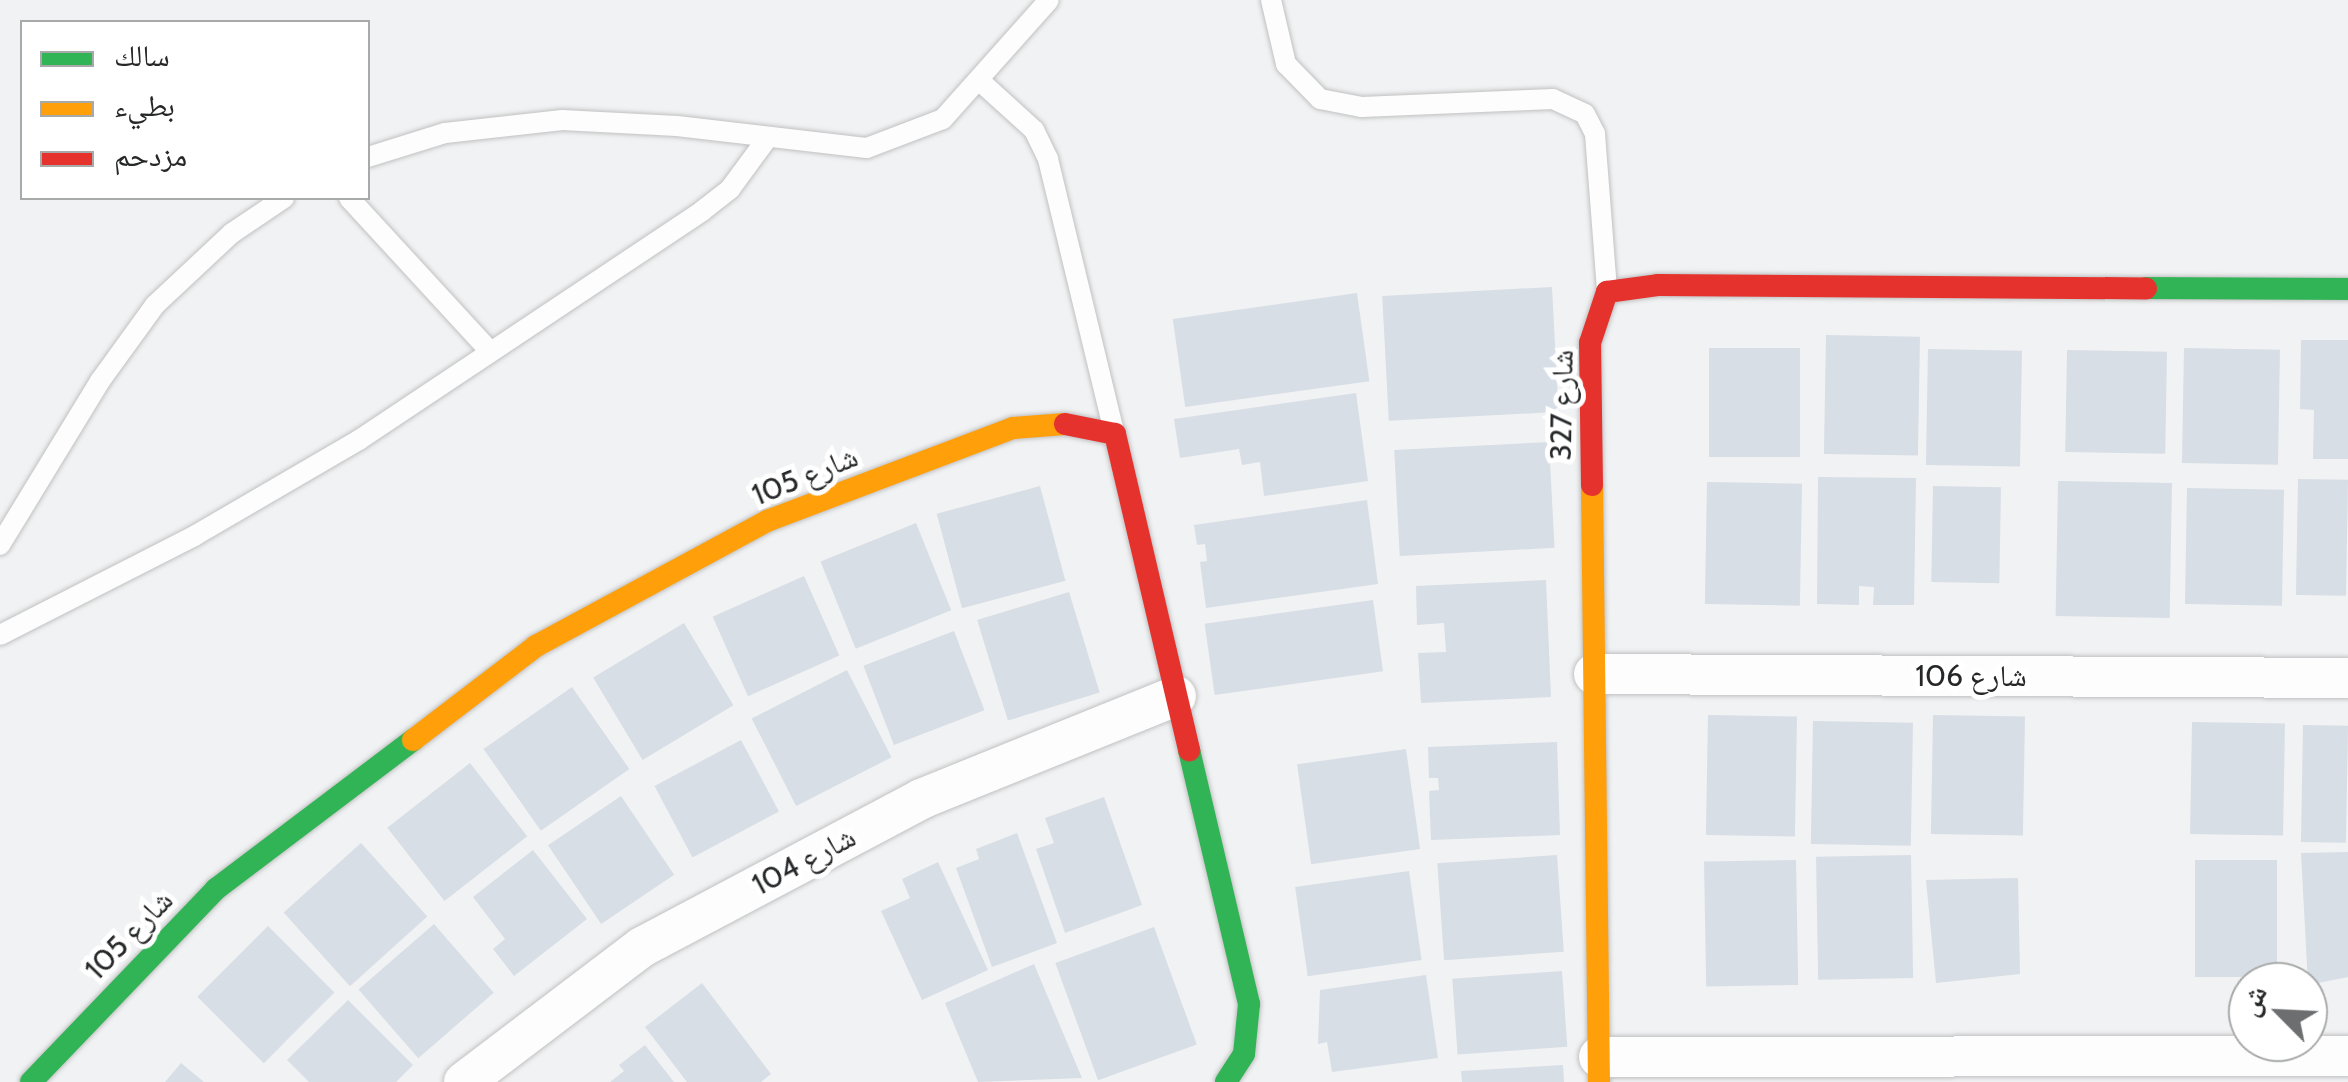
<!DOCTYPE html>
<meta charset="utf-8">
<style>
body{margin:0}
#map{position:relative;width:2348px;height:1082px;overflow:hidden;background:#f1f2f3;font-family:Cabin,"Noto Naskh Arabic",sans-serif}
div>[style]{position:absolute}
.building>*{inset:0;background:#d8dee6;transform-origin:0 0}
.roads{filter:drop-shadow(0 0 2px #c1c1c2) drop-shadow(0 0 2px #c1c1c2)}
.lane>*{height:20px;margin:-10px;padding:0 10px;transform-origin:10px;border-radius:10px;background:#fdfdfd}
.street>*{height:40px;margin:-20px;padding:0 20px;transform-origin:20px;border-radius:20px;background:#fdfdfd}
.fast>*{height:22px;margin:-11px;padding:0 11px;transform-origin:11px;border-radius:11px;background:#30b455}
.slow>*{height:22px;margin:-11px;padding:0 11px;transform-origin:11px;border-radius:11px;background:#ff9f0a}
.jam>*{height:22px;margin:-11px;padding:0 11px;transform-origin:11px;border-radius:11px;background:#e5322d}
span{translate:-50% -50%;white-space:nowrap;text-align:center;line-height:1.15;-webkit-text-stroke:10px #fff;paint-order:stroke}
.street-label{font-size:30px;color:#262728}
.legend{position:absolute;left:20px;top:20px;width:350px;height:180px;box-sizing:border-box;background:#fff;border:2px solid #a8a9a9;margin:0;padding:12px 18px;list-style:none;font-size:30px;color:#262728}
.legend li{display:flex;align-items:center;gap:20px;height:50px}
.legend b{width:50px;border:2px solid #a8a9a9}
.north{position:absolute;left:2228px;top:962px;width:100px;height:100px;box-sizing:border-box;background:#fff;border:2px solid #a8a9a9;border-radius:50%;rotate:294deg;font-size:28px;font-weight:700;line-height:40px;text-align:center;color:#262728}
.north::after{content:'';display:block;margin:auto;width:35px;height:45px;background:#6d6e6f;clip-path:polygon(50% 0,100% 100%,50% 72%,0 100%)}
</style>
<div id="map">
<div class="building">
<div style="left:1552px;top:287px;width:125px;height:170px;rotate:87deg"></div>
<div style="left:1357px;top:293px;width:89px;height:186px;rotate:82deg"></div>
<div style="left:1826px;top:335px;width:94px;height:119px;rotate:1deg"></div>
<div style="clip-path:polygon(2301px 340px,2348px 340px,2348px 459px,2313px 459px,2314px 410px,2300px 409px)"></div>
<div style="left:1709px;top:348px;width:91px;height:109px"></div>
<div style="left:2184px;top:348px;width:96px;height:115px;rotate:1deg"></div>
<div style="left:1928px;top:349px;width:94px;height:116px;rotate:1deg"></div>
<div style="left:2067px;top:350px;width:100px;height:102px;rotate:1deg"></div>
<div style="clip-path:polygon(1356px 393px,1368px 481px,1264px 496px,1260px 462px,1242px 465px,1239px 449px,1180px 458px,1174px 419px)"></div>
<div style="left:1549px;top:442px;width:106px;height:155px;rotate:87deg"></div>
<div style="clip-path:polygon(1818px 477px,1916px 478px,1914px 605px,1873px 605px,1874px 587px,1859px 586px,1859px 605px,1817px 604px)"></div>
<div style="left:2298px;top:479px;width:50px;height:116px;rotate:1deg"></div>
<div style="left:2058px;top:481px;width:114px;height:135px;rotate:1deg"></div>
<div style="left:1707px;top:482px;width:95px;height:122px;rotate:1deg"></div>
<div style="left:1040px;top:486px;width:98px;height:107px;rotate:75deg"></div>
<div style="left:1933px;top:486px;width:68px;height:96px;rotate:1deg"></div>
<div style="left:2187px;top:488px;width:97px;height:116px;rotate:1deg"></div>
<div style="clip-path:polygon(1367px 500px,1378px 584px,1206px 608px,1200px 562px,1207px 561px,1205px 544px,1197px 545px,1194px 525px)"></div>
<div style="left:916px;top:523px;width:94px;height:103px;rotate:68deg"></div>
<div style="left:804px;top:576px;width:87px;height:100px;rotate:66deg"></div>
<div style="clip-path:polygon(1546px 580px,1551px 697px,1421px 703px,1418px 653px,1446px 652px,1444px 623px,1417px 625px,1416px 586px)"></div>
<div style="left:1069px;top:592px;width:105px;height:96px;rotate:73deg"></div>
<div style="left:1373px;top:600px;width:72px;height:170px;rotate:82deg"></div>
<div style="left:684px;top:623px;width:96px;height:106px;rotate:59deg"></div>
<div style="left:954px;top:631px;width:85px;height:97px;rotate:69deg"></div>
<div style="left:847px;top:670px;width:98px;height:107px;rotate:63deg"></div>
<div style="left:572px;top:687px;width:100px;height:108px;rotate:55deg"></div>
<div style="left:1708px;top:715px;width:89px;height:120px;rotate:1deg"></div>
<div style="left:1933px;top:715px;width:92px;height:119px;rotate:1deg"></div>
<div style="left:1813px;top:721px;width:100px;height:123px;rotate:1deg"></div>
<div style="left:2192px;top:722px;width:93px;height:112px;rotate:1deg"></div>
<div style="left:2303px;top:725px;width:45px;height:117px;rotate:1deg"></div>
<div style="left:741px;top:740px;width:81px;height:98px;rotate:62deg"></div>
<div style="clip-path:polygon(1557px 742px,1560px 835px,1431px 840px,1429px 791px,1439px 790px,1438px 778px,1429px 778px,1428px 747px)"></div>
<div style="left:1406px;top:749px;width:101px;height:110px;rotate:82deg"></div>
<div style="left:470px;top:763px;width:93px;height:105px;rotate:52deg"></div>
<div style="left:621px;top:796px;width:95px;height:88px;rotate:56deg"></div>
<div style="clip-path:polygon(1104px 797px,1142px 905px,1065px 933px,1036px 849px,1054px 843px,1045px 818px)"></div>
<div style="clip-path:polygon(1017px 833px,1057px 943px,992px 967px,956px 868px,979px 859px,976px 849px)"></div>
<div style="left:361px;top:843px;width:99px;height:104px;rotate:48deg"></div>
<div style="clip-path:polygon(533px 850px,587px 919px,514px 976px,493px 949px,505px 939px,473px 897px)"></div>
<div style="clip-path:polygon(2348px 852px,2348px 977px,2308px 985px,2301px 853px)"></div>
<div style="left:1557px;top:855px;width:97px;height:120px;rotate:86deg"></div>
<div style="left:1911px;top:855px;width:123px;height:95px;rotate:89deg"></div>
<div style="left:1796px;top:860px;width:125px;height:92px;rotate:89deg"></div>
<div style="left:2277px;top:860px;width:117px;height:82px;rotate:90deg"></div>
<div style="clip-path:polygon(938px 862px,988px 970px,922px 1000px,881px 911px,910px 898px,902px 879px)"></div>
<div style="left:1409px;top:871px;width:90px;height:115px;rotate:82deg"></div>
<div style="clip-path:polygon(2018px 878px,2020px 974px,1936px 983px,1926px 880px)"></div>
<div style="left:434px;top:924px;width:91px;height:100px;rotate:49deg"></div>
<div style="left:268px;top:926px;width:94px;height:100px;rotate:45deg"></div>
<div style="left:1154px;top:927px;width:125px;height:105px;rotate:70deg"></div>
<div style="clip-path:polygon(1034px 964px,1082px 1078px,978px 1082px,945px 1003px)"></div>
<div style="left:1562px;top:971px;width:76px;height:110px;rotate:86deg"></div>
<div style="clip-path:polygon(1426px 975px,1438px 1058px,1332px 1072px,1327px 1042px,1318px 1044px,1320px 990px)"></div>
<div style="clip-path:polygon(702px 983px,771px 1074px,761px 1082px,687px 1082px,645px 1027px)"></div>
<div style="clip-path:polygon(348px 1000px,413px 1065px,396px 1082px,309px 1082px,287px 1060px)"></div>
<div style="clip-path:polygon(645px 1045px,674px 1082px,610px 1082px,624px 1071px,619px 1065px)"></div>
<div style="clip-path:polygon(181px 1063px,204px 1082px,165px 1082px)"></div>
<div style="clip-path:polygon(1563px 1065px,1564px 1082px,1462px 1082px,1461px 1071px)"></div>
</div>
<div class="roads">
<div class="lane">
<div style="left:1271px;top:0;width:66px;rotate:76.8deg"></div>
<div style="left:1286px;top:64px;width:49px;rotate:45.8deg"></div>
<div style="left:1320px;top:99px;width:43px;rotate:10.8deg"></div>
<div style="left:1362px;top:107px;width:191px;rotate:-2.4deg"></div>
<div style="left:1553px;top:99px;width:35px;rotate:25deg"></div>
<div style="left:1585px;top:114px;width:22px;rotate:63deg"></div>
<div style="left:1595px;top:134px;width:156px;rotate:85.6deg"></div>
<div style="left:981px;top:82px;width:72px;rotate:42.2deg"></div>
<div style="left:1034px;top:130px;width:32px;rotate:64deg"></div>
<div style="left:1048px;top:159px;width:276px;rotate:76.4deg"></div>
<div style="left:368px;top:157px;width:81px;rotate:-17.3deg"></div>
<div style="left:445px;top:133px;width:118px;rotate:-6.3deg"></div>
<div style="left:562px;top:120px;width:115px;rotate:3deg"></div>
<div style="left:677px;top:126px;width:191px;rotate:6.6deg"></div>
<div style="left:867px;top:148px;width:81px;rotate:-20.9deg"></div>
<div style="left:943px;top:119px;width:159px;rotate:-48.3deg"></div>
<div style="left:349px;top:198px;width:205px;rotate:47.4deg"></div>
<div style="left:0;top:545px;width:192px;rotate:-58.6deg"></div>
<div style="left:100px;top:381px;width:94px;rotate:-54.1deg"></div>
<div style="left:155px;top:305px;width:105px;rotate:-43.1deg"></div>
<div style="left:232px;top:233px;width:63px;rotate:-33.9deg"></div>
<div style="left:0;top:635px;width:218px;rotate:-27deg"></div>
<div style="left:194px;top:536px;width:191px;rotate:-30.2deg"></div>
<div style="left:359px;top:440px;width:412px;rotate:-33.7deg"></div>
<div style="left:702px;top:211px;width:36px;rotate:-38deg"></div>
<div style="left:730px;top:189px;width:61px;rotate:-53.7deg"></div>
</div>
<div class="street">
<div style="left:1594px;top:674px;width:754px;rotate:0.3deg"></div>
<div style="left:1599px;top:1057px;width:749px;rotate:-0.08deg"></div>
<div style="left:464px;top:1082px;width:223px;rotate:-37.2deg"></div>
<div style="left:642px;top:947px;width:316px;rotate:-27.9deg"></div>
<div style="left:921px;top:799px;width:275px;rotate:-22deg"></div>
</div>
<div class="fast">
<div style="left:2146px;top:288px;width:202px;rotate:0.3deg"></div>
<div style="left:1189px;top:750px;width:261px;rotate:76.7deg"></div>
<div style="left:1249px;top:1004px;width:50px;rotate:95.7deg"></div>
<div style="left:1244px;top:1054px;width:33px;rotate:123deg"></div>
<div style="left:31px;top:1082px;width:267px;rotate:-46.2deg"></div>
<div style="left:216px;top:889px;width:247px;rotate:-37.1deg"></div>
</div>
<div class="slow">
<div style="left:1592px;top:485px;width:597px;rotate:89.33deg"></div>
<div style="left:413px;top:740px;width:155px;rotate:-37.4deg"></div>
<div style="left:536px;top:646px;width:263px;rotate:-28.4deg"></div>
<div style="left:767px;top:521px;width:263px;rotate:-20.7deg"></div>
<div style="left:1013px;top:428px;width:52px;rotate:-4.4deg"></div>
</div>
<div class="jam">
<div style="left:1065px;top:424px;width:51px;rotate:11.3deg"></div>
<div style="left:1115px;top:434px;width:325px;rotate:76.8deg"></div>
<div style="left:1592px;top:485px;width:142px;rotate:-90.8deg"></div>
<div style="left:1590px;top:343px;width:54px;rotate:-71.6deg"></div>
<div style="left:1607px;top:292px;width:51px;rotate:-7.8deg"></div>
<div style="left:1658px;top:285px;width:488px;rotate:0.4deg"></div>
</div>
</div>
<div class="street-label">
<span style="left:1562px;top:405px;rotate:-89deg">شارع 327</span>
<span style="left:805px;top:476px;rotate:-22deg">شارع 105</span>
<span style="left:1971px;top:676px">شارع 106</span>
<span style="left:804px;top:861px;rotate:-28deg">شارع 104</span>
<span style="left:129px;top:935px;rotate:-46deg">شارع 105</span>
</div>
<ul class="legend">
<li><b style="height:12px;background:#30b455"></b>سالك</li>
<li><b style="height:12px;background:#ff9f0a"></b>بطيء</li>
<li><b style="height:12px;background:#e5322d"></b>مزدحم</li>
</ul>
<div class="north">ش</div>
</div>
